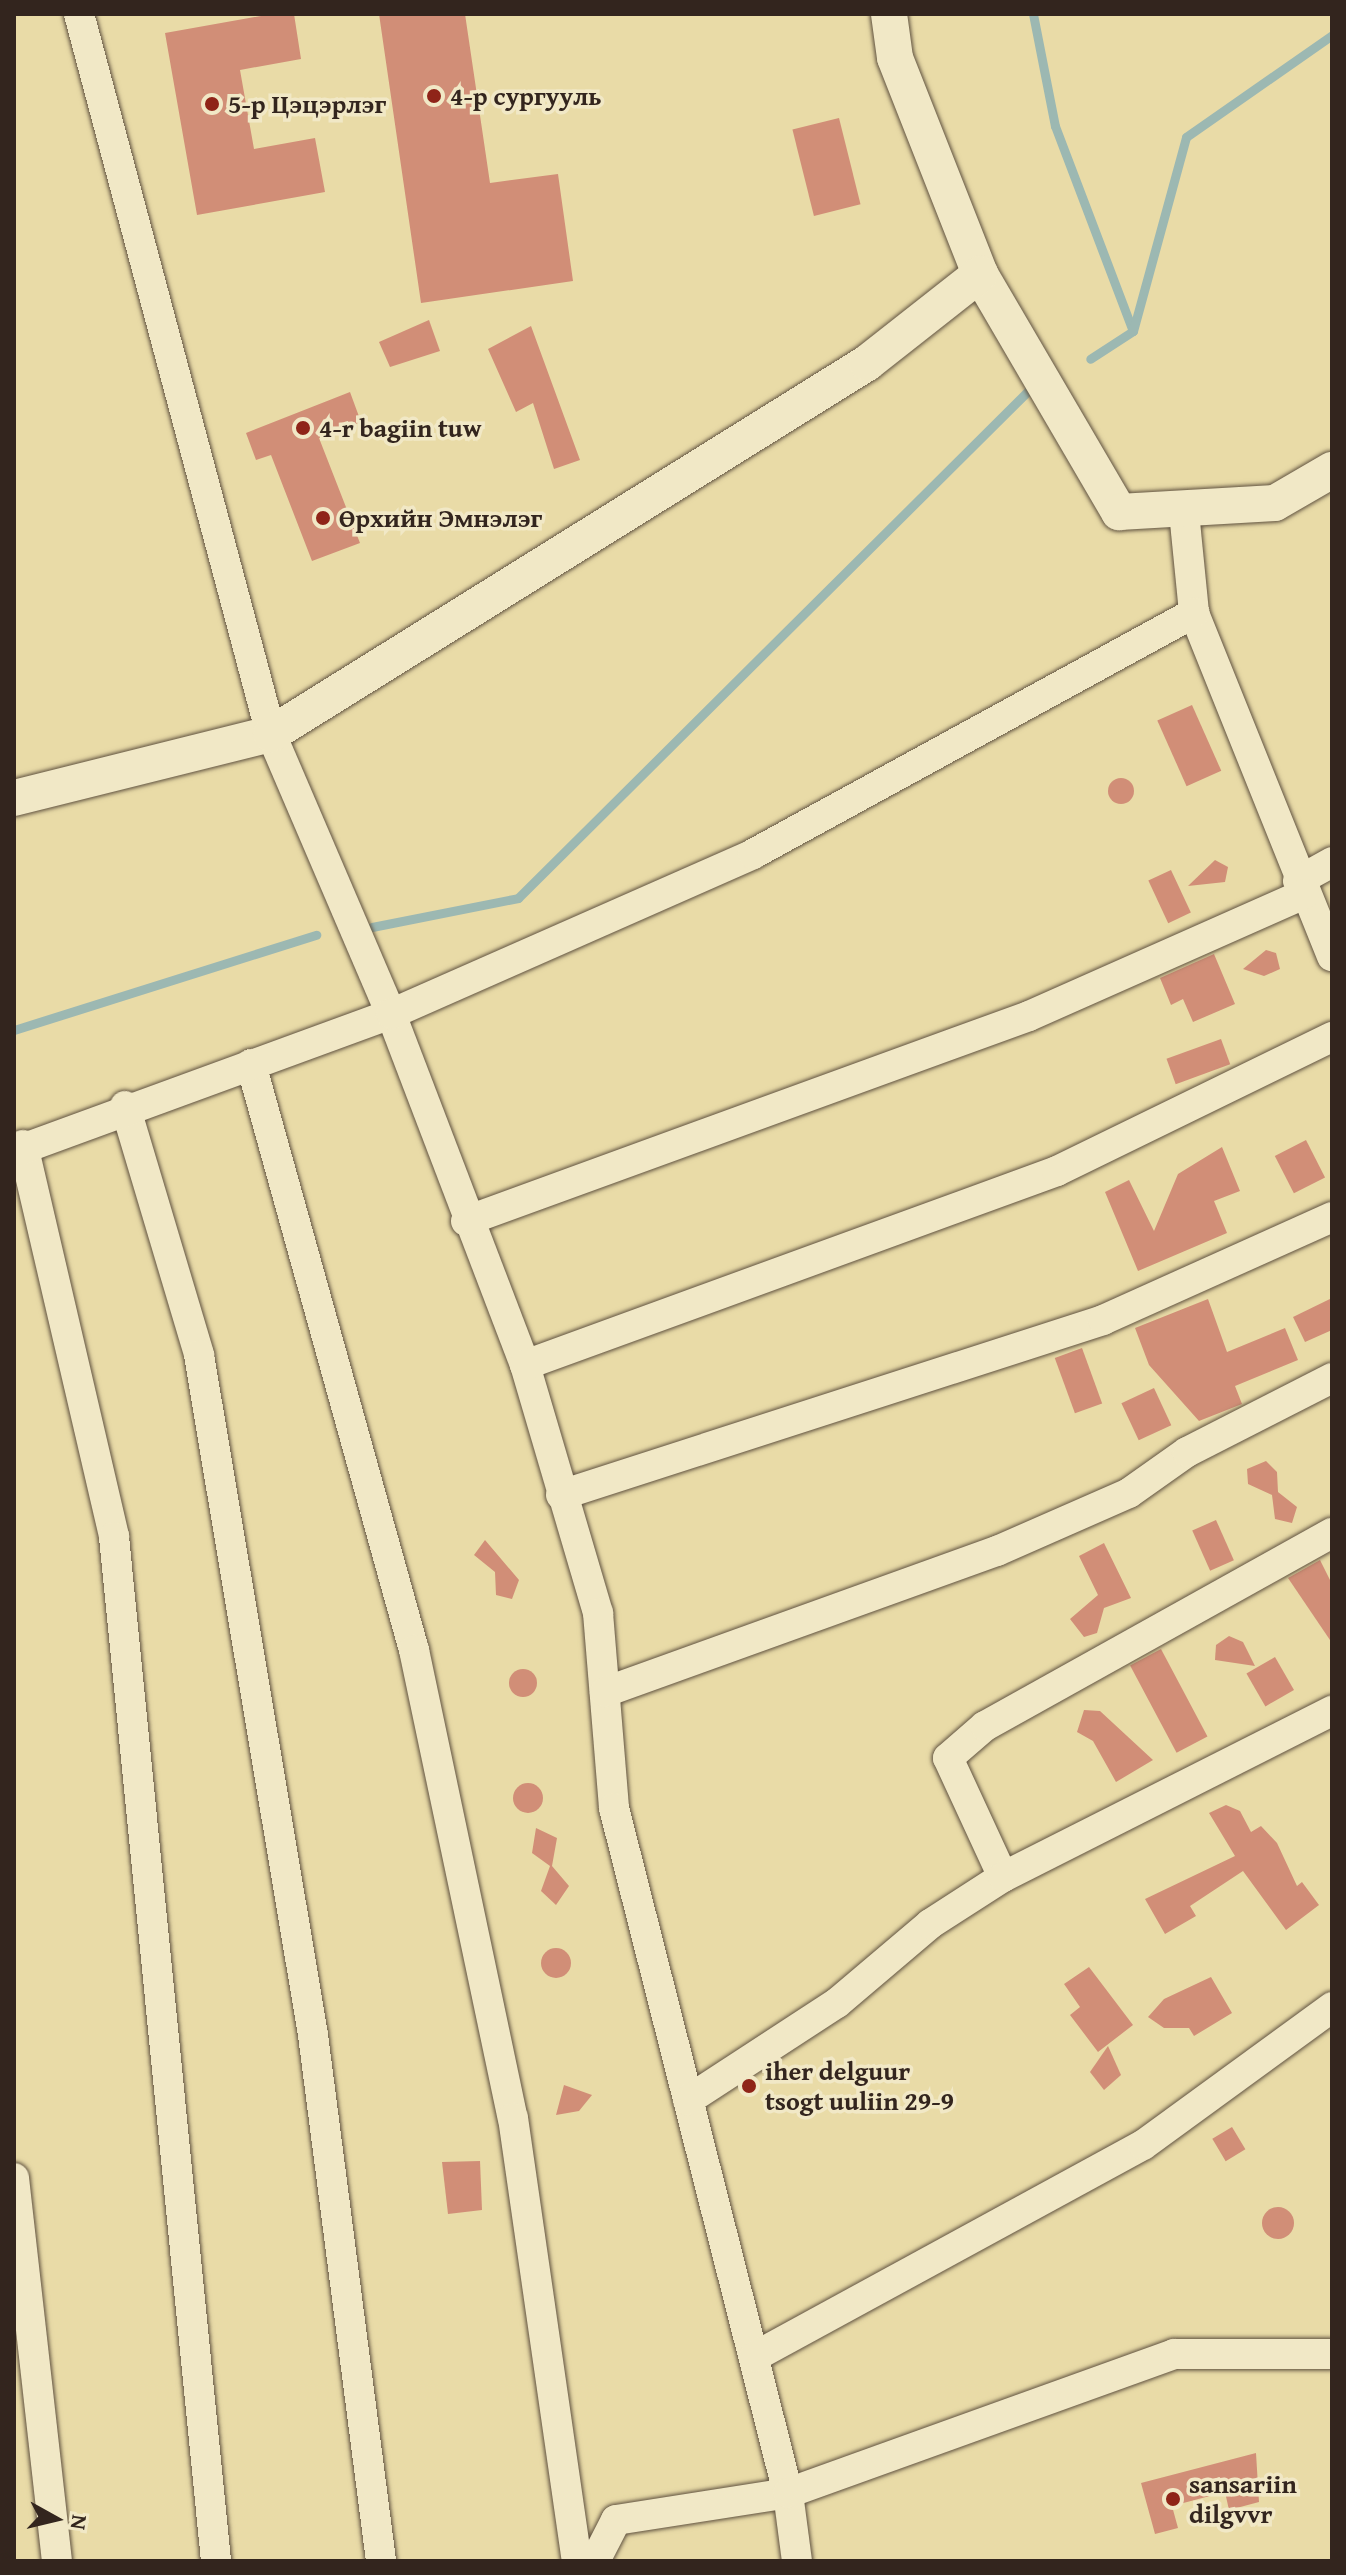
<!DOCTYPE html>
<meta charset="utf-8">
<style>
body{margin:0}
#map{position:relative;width:1346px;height:2575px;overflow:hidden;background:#e9dba7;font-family:"Gentium Book Plus",serif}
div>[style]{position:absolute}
.stream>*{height:9px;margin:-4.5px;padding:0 4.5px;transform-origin:4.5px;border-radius:4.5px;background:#9cb8b2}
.building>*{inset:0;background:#d18e77;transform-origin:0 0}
.round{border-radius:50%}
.roads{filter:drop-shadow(0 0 2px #605240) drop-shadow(0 0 2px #605240)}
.minor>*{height:30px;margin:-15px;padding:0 15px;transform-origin:15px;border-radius:15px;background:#f1e8c6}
.tertiary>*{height:36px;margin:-18px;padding:0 18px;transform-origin:18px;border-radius:18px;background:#f1e8c6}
.dots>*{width:22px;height:22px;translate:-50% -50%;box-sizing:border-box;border:4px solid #f1e8c6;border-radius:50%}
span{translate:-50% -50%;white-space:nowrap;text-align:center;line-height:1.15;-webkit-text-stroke:7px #f1e8c6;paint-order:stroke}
.poi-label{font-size:26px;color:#33251e;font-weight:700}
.left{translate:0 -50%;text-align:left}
.frame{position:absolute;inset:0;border:16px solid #33251e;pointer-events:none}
.north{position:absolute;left:16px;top:2479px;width:80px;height:80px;-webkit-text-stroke:6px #f1e8c6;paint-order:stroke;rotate:98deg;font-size:22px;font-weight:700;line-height:32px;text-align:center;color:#33251e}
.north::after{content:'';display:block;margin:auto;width:28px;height:36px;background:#33251e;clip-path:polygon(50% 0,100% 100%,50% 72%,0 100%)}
</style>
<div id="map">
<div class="stream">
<div style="left:1033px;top:14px;width:114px;rotate:78.9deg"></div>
<div style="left:1055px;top:126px;width:219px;rotate:69.2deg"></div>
<div style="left:1133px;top:331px;width:51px;rotate:146.9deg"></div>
<div style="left:1133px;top:331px;width:201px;rotate:-74.7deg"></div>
<div style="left:1186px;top:137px;width:178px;rotate:-34.9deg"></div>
<div style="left:372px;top:927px;width:149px;rotate:-11.2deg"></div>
<div style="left:518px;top:898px;width:718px;rotate:-44.83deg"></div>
<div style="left:14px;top:1030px;width:317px;rotate:-17.5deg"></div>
</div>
<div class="building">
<div style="clip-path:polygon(272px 14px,294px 14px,301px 59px,240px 70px,254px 149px,315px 138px,325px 192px,197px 215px,165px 33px)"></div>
<div style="clip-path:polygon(379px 14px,465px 14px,490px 183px,558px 174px,573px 281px,421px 303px)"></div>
<div style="left:839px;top:118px;width:89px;height:48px;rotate:76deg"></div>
<div style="clip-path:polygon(429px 320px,440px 351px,390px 367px,379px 342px)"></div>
<div style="clip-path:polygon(531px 326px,580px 460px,554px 469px,533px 403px,516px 412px,488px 349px)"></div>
<div style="clip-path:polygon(350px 392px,361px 422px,319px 438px,360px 543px,312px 561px,271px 455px,256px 460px,246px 433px)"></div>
<div style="left:1192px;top:705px;width:72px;height:38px;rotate:66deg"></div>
<div class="round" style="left:1108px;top:778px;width:26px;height:26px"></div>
<div style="clip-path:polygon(1215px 860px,1228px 867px,1225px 882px,1188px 886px)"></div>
<div style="left:1171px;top:870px;width:47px;height:25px;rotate:65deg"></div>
<div style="clip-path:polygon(1266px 950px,1276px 953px,1280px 969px,1264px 976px,1243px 969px)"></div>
<div style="clip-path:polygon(1214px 954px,1235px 1004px,1193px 1022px,1183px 999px,1171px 1005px,1160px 978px)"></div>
<div style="left:1221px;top:1039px;width:27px;height:58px;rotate:70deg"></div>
<div style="left:1306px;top:1140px;width:42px;height:35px;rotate:63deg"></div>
<div style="clip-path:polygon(1222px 1147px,1240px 1191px,1214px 1201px,1227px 1233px,1138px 1271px,1105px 1192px,1129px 1180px,1154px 1231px,1178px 1174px)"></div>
<div style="clip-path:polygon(1332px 1298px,1332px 1330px,1305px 1342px,1293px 1317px)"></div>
<div style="clip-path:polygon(1208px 1299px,1227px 1352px,1285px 1328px,1298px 1360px,1235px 1386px,1242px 1404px,1199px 1421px,1149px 1365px,1135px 1328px)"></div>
<div style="left:1082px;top:1348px;width:59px;height:29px;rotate:70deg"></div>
<div style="left:1154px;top:1388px;width:41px;height:36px;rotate:65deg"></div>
<div style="clip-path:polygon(1266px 1461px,1277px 1472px,1278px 1492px,1297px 1507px,1292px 1523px,1275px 1519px,1272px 1495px,1248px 1484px,1247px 1469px)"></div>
<div style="left:1216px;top:1520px;width:44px;height:26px;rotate:66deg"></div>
<div style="clip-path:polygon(485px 1540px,519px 1580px,512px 1599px,496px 1595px,495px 1572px,474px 1555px)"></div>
<div style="clip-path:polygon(1104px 1543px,1131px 1598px,1104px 1608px,1097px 1633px,1084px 1637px,1070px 1619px,1098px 1595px,1079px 1556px)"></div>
<div style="clip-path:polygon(1320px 1560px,1332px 1584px,1332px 1643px,1288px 1578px)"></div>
<div style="clip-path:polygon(1229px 1636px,1243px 1642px,1255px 1666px,1215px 1660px,1216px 1645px)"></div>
<div style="left:1161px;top:1649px;width:99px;height:35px;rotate:62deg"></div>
<div style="left:1275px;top:1657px;width:38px;height:33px;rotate:60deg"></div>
<div class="round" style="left:509px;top:1669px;width:28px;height:28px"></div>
<div style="clip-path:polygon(1084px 1710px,1100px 1711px,1153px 1760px,1116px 1782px,1093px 1741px,1077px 1732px)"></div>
<div class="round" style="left:513px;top:1783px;width:30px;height:30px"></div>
<div style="clip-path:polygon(1226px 1805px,1240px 1811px,1251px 1832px,1261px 1826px,1277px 1843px,1297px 1886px,1302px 1882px,1319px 1905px,1286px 1930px,1243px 1871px,1190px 1906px,1196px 1916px,1165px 1934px,1145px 1899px,1235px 1856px,1209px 1813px)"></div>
<div style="clip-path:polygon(536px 1828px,557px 1838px,552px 1866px,569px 1886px,556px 1905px,541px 1891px,550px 1866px,532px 1853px)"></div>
<div class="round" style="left:541px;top:1948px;width:30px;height:30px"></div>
<div style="clip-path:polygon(1089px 1967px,1133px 2025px,1098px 2052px,1070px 2015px,1080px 2007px,1064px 1984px)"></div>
<div style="clip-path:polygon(1211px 1977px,1232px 2013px,1194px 2036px,1189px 2028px,1164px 2028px,1148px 2017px,1164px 1999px)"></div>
<div style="clip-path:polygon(1108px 2046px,1121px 2075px,1104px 2090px,1090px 2072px)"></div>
<div style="clip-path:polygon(564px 2085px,592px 2095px,579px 2111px,556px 2115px)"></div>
<div style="left:1232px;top:2127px;width:26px;height:23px;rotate:59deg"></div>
<div style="clip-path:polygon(480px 2161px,482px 2210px,448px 2214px,442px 2162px)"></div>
<div class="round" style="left:1262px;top:2207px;width:32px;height:32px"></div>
<div style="clip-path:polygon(1256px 2453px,1259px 2502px,1229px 2510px,1225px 2492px,1172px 2506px,1178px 2528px,1155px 2534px,1141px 2483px)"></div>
</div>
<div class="roads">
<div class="minor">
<div style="left:79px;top:14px;width:745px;rotate:75.07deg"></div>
<div style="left:271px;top:734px;width:305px;rotate:66.8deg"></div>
<div style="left:391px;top:1014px;width:376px;rotate:69.1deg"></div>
<div style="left:525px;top:1365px;width:259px;rotate:73.6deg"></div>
<div style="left:598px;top:1613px;width:196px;rotate:85.3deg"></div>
<div style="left:614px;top:1808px;width:707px;rotate:75.75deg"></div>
<div style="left:788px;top:2493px;width:69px;rotate:82.5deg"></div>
<div style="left:1184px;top:512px;width:101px;rotate:84.3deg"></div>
<div style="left:1194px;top:613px;width:370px;rotate:68.1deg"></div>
<div style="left:1298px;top:881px;width:39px;rotate:-29deg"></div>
<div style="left:251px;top:1064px;width:608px;rotate:74.46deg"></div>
<div style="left:414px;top:1650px;width:478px;rotate:78.1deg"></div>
<div style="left:513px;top:2118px;width:448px;rotate:81.8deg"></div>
<div style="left:125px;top:1106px;width:260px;rotate:73.4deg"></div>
<div style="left:199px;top:1355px;width:689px;rotate:80.48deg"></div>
<div style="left:313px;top:2035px;width:530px;rotate:82.63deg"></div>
<div style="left:23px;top:1145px;width:402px;rotate:76.9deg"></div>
<div style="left:114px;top:1537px;width:1029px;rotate:84.31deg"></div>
<div style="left:14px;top:1152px;width:401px;rotate:-20.1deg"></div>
<div style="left:391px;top:1014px;width:396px;rotate:-23.8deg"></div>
<div style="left:753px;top:854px;width:503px;rotate:-28.66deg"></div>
<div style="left:466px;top:1221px;width:599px;rotate:-20.01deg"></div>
<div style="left:1029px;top:1016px;width:301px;rotate:-23.9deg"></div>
<div style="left:525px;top:1365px;width:566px;rotate:-20.03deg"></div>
<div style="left:1057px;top:1171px;width:306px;rotate:-26deg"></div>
<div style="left:561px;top:1495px;width:570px;rotate:-17.89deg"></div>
<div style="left:1103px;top:1320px;width:251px;rotate:-24.2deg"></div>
<div style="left:605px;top:1692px;width:417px;rotate:-19.8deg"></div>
<div style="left:997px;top:1551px;width:144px;rotate:-23.7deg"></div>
<div style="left:1129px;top:1493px;width:71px;rotate:-35.3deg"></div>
<div style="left:1187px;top:1452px;width:163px;rotate:-27deg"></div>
<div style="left:1003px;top:1877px;width:131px;rotate:-114.8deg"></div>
<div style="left:948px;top:1758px;width:49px;rotate:-40.9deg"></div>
<div style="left:985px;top:1726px;width:397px;rotate:-29.1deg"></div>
<div style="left:688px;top:2100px;width:178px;rotate:-33.1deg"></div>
<div style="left:837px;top:2003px;width:122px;rotate:-40.3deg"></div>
<div style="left:930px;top:1924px;width:87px;rotate:-32.8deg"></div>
<div style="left:1003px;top:1877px;width:369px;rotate:-26.8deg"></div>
<div style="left:14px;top:2178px;width:385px;rotate:83.6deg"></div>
<div style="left:754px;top:2357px;width:443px;rotate:-28.6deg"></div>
<div style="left:1143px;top:2145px;width:234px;rotate:-36.1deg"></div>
<div style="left:595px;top:2561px;width:46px;rotate:-62.9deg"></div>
<div style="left:616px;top:2520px;width:174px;rotate:-8.9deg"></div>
<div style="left:788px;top:2493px;width:410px;rotate:-19.8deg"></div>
<div style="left:1174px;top:2354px;width:158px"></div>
</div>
<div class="tertiary">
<div style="left:889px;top:14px;width:44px;rotate:82.2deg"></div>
<div style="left:895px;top:58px;width:232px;rotate:68.5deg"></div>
<div style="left:980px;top:274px;width:276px;rotate:59.7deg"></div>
<div style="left:1119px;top:512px;width:156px;rotate:-3.3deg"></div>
<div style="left:1275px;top:503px;width:66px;rotate:-30.1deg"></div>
<div style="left:14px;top:798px;width:265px;rotate:-14deg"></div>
<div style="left:271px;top:734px;width:702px;rotate:-31.9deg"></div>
<div style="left:867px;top:363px;width:144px;rotate:-38.2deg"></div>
</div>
</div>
<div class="dots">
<div style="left:434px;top:96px;background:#8f2418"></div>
<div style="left:212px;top:104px;background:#8f2418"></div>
<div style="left:303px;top:428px;background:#8f2418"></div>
<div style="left:323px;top:518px;background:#8f2418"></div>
<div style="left:749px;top:2086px;background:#8f2418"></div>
<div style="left:1173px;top:2499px;background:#8f2418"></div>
</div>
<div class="poi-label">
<span class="left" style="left:450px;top:96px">4-р сургууль</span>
<span class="left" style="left:228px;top:104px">5-р Цэцэрлэг</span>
<span class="left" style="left:319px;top:428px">4-r bagiin tuw</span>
<span class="left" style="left:339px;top:518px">Өрхийн Эмнэлэг</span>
<span class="left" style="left:765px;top:2086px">iher delguur<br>tsogt uuliin 29-9</span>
<span class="left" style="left:1189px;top:2499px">sansariin<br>dilgvvr</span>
</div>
<div class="frame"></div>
<div class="north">N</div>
</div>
